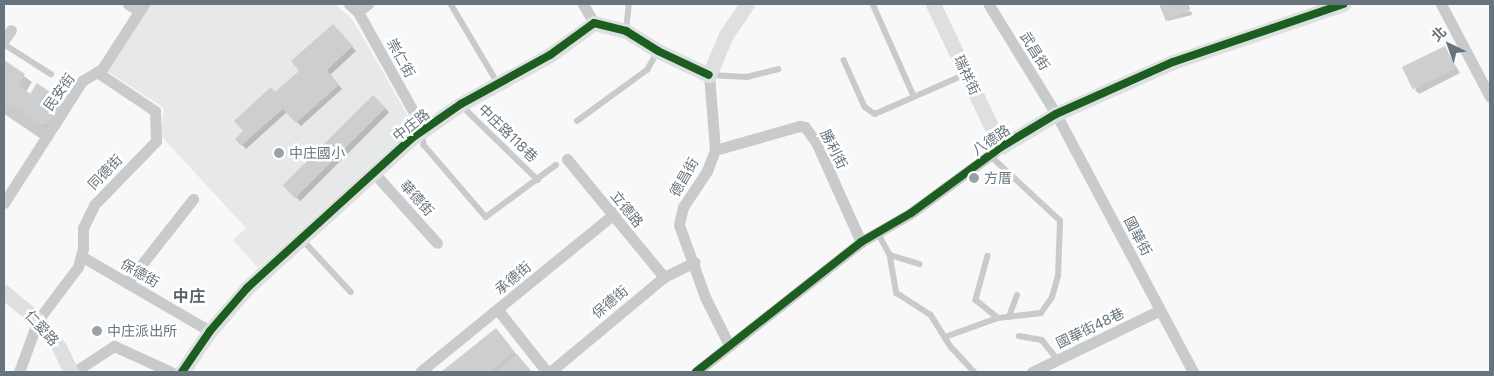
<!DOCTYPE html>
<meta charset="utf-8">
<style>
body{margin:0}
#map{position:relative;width:1494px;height:376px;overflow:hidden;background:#f8f8f8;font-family:Inter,"Noto Sans TC",sans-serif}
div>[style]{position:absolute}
.built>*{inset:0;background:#e7e8e8}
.shadow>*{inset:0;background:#0003;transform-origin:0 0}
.building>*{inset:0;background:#cccecf;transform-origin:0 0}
.lane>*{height:5.5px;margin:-2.75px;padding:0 2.75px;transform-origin:2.75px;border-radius:2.75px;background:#c9cacc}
.street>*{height:11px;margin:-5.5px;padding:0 5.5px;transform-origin:5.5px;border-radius:5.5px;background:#c9cacc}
.secondary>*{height:15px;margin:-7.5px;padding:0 7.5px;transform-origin:7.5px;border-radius:7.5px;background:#dedfe0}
.cycleway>*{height:8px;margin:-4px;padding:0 4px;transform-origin:4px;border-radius:4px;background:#1b5e20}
.dots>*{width:14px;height:14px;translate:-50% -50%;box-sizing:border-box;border:2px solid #fff;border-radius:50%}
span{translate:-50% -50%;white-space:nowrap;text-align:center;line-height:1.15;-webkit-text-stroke:5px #fff;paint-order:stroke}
.street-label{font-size:14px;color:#67747e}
.poi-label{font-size:14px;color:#67747e}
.left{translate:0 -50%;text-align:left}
.quarter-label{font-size:16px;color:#59626a;font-weight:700}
.frame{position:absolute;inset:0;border:5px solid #67747e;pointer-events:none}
.north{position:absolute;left:1424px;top:20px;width:50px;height:50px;-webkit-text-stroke:4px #fff;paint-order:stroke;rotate:318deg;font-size:14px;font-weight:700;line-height:20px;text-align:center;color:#67747e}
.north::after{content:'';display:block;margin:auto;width:18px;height:22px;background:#67747e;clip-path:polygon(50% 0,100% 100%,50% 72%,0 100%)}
</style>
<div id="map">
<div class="built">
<div style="clip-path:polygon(150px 4px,335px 4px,352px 19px,414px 126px,258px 268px,233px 240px,246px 228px,160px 135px,164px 108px,107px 71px)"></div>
</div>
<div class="shadow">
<div style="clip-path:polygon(1160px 4px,1188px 4px,1190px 9px,1167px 20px)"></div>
<div style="left:1191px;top:11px;width:4px;height:25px;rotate:76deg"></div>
<div style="clip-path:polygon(333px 26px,356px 51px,330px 75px,342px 89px,301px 126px,287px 112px,246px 149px,237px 139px,276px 94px,301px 71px)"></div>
<div style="clip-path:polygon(1445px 48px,1460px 73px,1419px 94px,1415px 90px)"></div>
<div style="clip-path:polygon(4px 62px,32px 82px,26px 92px,30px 96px,70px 110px,59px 129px,50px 132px,4px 101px)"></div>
<div style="left:373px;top:96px;width:23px;height:126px;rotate:45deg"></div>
<div style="clip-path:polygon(496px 330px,531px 372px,443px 372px)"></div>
</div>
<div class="building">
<div style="clip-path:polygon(1159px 4px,1186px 4px,1189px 11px,1166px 21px)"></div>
<div style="clip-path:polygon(333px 24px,353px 46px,327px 70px,339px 85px,296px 123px,283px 109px,241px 146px,235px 139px,243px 131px,234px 121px,271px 87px,275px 92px,299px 71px,291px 61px)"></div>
<div style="left:1445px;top:46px;width:25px;height:48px;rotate:64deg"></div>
<div style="clip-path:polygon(4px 60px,25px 74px,19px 85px,30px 94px,37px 83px,63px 101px,51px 122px,41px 125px,4px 100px)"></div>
<div style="left:373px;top:95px;width:18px;height:128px;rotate:45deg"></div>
<div style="clip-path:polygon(496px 328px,515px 352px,504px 360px,489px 372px,441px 372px)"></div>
<div style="clip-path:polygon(517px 354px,532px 372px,495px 372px,512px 358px)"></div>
</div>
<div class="lane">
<div style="left:451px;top:4px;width:92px;rotate:59.3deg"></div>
<div style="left:873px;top:4px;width:101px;rotate:66deg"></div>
<div style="left:626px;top:31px;width:27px;rotate:-84deg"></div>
<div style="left:4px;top:44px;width:56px;rotate:32.6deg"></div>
<div style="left:844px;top:60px;width:51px;rotate:65.9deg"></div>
<div style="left:865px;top:107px;width:12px;rotate:35deg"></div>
<div style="left:875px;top:114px;width:99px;rotate:-23.7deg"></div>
<div style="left:711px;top:75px;width:36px;rotate:3deg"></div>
<div style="left:747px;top:77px;width:32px;rotate:-14deg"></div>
<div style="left:462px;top:106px;width:106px;rotate:44.2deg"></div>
<div style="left:577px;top:121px;width:87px;rotate:-36.1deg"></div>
<div style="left:647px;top:70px;width:22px;rotate:-60deg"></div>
<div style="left:423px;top:131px;width:14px;rotate:86deg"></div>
<div style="left:424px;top:145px;width:95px;rotate:49.3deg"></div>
<div style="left:486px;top:217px;width:87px;rotate:-36.6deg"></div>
<div style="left:878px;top:233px;width:25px;rotate:61deg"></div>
<div style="left:890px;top:255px;width:39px;rotate:80deg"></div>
<div style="left:897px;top:293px;width:40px;rotate:32.9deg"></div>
<div style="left:931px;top:315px;width:39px;rotate:58deg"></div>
<div style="left:952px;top:348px;width:33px;rotate:47deg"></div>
<div style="left:302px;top:239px;width:72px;rotate:47.2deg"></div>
<div style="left:890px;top:255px;width:31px;rotate:17deg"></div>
<div style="left:988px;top:256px;width:46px;rotate:105.3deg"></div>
<div style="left:976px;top:300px;width:28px;rotate:39deg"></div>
<div style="left:1009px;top:317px;width:23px;rotate:-70deg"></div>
<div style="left:1019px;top:336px;width:23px;rotate:10deg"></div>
<div style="left:1042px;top:340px;width:26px;rotate:51deg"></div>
<div style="left:945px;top:337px;width:56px;rotate:-19.7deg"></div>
<div style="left:998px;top:318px;width:43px;rotate:-6.6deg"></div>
<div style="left:1041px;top:313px;width:19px;rotate:-55deg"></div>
<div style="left:1052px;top:297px;width:22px;rotate:-74deg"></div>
<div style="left:1058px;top:276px;width:55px;rotate:-87.9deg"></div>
<div style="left:1060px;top:221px;width:97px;rotate:-137.1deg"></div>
</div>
<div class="street">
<div style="left:128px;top:4px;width:13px;rotate:32deg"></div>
<div style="left:349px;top:4px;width:12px;rotate:42deg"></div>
<div style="left:358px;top:12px;width:134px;rotate:60.9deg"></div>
<div style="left:583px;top:4px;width:22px;rotate:60deg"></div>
<div style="left:1441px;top:4px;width:105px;rotate:62.2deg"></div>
<div style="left:989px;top:5px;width:128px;rotate:58.4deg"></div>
<div style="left:1056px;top:114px;width:292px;rotate:62deg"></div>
<div style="left:358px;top:12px;width:13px;rotate:-39deg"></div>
<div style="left:4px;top:40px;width:12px;rotate:-55deg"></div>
<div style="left:709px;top:75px;width:75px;rotate:85.4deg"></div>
<div style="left:715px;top:150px;width:22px;rotate:111deg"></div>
<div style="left:707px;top:171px;width:43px;rotate:123.7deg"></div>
<div style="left:683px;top:207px;width:18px;rotate:103deg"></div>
<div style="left:679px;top:225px;width:77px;rotate:70.1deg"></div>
<div style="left:705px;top:297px;width:54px;rotate:63.4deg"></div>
<div style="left:4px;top:107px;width:52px;rotate:34deg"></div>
<div style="left:715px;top:150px;width:87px;rotate:-15.9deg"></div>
<div style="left:799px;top:126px;width:6px;rotate:9deg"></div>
<div style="left:805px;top:127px;width:19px;rotate:54deg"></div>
<div style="left:816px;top:142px;width:110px;rotate:65.8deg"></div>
<div style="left:567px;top:159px;width:153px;rotate:50.6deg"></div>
<div style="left:374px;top:173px;width:94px;rotate:48deg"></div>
<div style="left:4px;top:203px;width:145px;rotate:-57.4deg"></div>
<div style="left:82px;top:81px;width:23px;rotate:-31deg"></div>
<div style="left:102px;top:69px;width:77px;rotate:-57.1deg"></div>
<div style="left:81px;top:256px;width:149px;rotate:30.2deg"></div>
<div style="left:127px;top:283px;width:107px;rotate:-51.8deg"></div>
<div style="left:498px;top:310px;width:79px;rotate:51.7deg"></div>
<div style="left:19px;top:372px;width:55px;rotate:-69.9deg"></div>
<div style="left:38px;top:320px;width:66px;rotate:-53deg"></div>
<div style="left:78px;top:267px;width:20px;rotate:-75deg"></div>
<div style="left:83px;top:248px;width:20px;rotate:-90deg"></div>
<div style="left:83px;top:228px;width:25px;rotate:-64deg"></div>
<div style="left:94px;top:205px;width:89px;rotate:-45.9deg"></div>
<div style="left:156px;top:141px;width:30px;rotate:-92deg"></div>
<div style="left:155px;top:111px;width:70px;rotate:-146.1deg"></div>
<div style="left:74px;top:372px;width:48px;rotate:-33deg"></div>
<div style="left:114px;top:346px;width:63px;rotate:24.5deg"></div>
<div style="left:420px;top:372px;width:264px;rotate:-39.2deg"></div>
<div style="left:550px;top:372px;width:148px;rotate:-39.8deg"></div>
<div style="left:664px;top:277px;width:34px;rotate:-26deg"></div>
<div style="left:696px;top:372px;width:210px;rotate:-38.2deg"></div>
<div style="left:861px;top:242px;width:58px;rotate:-30.1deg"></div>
<div style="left:911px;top:213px;width:112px;rotate:-36.3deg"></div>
<div style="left:1032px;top:372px;width:142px;rotate:-25.8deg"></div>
</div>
<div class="secondary">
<div style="left:933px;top:4px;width:158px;rotate:64.6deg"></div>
<div style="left:1001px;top:147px;width:64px;rotate:-31deg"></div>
<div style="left:1056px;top:114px;width:128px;rotate:-24deg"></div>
<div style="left:1173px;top:62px;width:180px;rotate:-18.8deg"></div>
<div style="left:4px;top:292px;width:44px;rotate:39.5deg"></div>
<div style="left:38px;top:320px;width:34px;rotate:52deg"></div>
<div style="left:59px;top:347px;width:28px;rotate:64deg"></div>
<div style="left:182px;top:372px;width:50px;rotate:-55.7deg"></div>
<div style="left:210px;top:331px;width:57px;rotate:-49.3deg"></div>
<div style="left:247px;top:288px;width:223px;rotate:-42.3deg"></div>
<div style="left:412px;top:138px;width:60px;rotate:-34.8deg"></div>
<div style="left:461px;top:104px;width:102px;rotate:-28.8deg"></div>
<div style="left:550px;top:55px;width:54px;rotate:-36deg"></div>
<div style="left:594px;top:23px;width:33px;rotate:14deg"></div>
<div style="left:626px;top:31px;width:38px;rotate:32deg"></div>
<div style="left:658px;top:51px;width:56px;rotate:25.2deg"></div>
<div style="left:709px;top:75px;width:43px;rotate:-67deg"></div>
<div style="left:726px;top:35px;width:37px;rotate:-56deg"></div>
</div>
<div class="cycleway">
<div style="left:182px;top:372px;width:50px;rotate:-55.7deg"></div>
<div style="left:210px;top:331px;width:57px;rotate:-49.3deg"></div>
<div style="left:247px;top:288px;width:223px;rotate:-42.3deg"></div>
<div style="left:412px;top:138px;width:60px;rotate:-34.8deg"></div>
<div style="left:461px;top:104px;width:102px;rotate:-28.8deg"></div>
<div style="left:550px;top:55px;width:54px;rotate:-36deg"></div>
<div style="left:594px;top:23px;width:33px;rotate:14deg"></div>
<div style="left:626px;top:31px;width:38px;rotate:32deg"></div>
<div style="left:658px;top:51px;width:56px;rotate:25.2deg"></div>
<div style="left:696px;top:372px;width:210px;rotate:-38.2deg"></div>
<div style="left:861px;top:242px;width:58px;rotate:-30.1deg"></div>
<div style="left:911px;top:213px;width:112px;rotate:-36.3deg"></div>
<div style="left:1001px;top:147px;width:64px;rotate:-31deg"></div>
<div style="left:1056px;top:114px;width:128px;rotate:-24deg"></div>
<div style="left:1173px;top:62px;width:180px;rotate:-18.8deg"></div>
</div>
<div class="dots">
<div style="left:279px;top:153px;background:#9aa2a9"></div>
<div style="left:974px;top:178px;background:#9aa2a9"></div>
<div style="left:97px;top:331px;background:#9aa2a9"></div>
</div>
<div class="street-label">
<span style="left:1035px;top:51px;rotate:58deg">武昌街</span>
<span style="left:401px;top:58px;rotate:61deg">崇仁街</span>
<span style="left:967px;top:75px;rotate:65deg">瑞祥街</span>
<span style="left:59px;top:92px;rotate:-54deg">民安街</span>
<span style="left:411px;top:125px;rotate:-38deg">中庄路</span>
<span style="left:508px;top:133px;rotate:44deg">中庄路118巷</span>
<span style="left:991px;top:140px;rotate:-34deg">八德路</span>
<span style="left:834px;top:149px;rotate:63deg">勝利街</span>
<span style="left:105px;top:172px;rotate:-46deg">同德街</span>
<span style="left:684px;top:177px;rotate:-60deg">德昌街</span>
<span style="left:417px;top:198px;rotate:48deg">華德街</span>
<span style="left:627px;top:209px;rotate:51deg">立德路</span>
<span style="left:1138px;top:236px;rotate:62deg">國華街</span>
<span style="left:140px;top:273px;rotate:30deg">保德街</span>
<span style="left:513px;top:278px;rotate:-40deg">承德街</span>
<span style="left:610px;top:302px;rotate:-40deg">保德街</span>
<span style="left:42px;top:328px;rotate:48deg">仁愛路</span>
<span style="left:1090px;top:328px;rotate:-26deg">國華街48巷</span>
</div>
<div class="poi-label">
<span class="left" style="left:289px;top:153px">中庄國小</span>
<span class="left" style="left:984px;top:178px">方厝</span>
<span class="left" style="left:107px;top:331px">中庄派出所</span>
</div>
<div class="quarter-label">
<span style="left:189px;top:296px">中庄</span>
</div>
<div class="frame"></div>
<div class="north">北</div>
</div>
